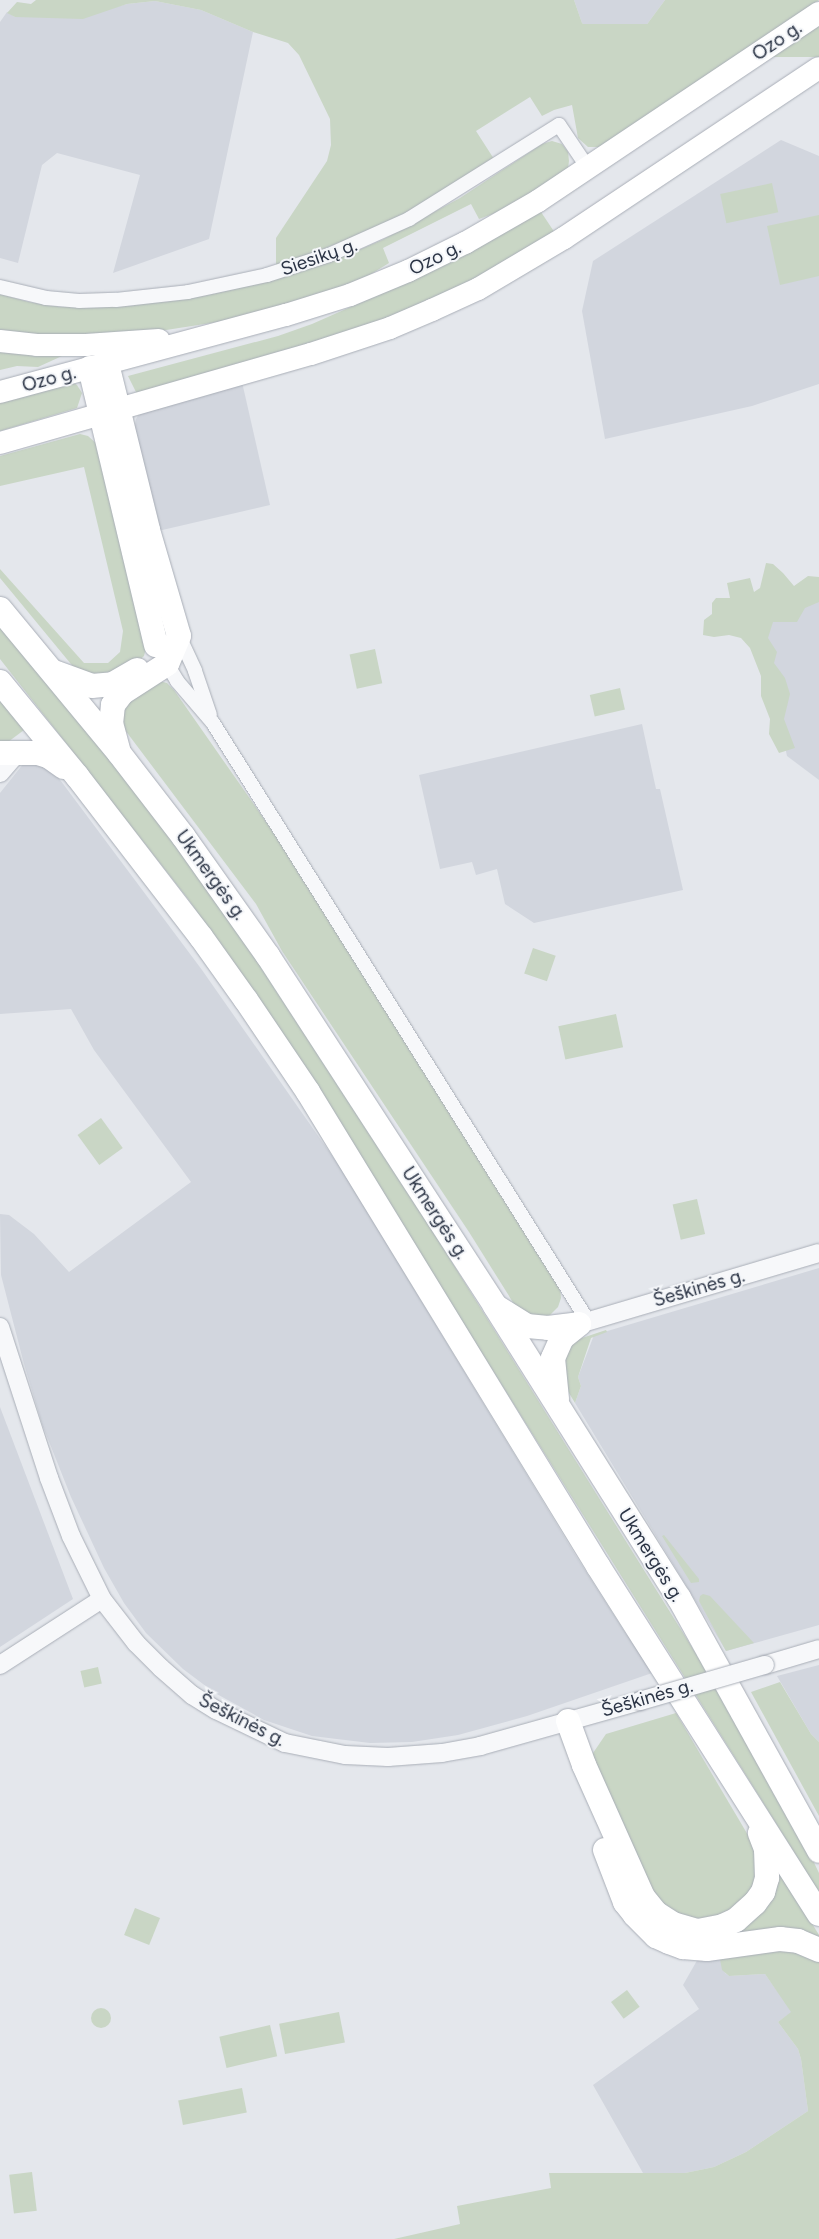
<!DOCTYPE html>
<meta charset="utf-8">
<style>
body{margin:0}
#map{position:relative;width:819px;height:2239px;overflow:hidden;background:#e4e7ec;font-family:Figtree,sans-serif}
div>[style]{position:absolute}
.built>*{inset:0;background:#d2d6de}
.green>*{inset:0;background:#c9d6c5;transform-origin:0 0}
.round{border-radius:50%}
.roads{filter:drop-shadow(0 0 1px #a9aeb7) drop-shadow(0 0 1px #a9aeb7)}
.minor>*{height:14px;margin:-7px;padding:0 7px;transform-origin:7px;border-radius:7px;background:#f7f8fa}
.tertiary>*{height:18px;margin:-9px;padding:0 9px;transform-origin:9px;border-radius:9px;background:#f7f8fa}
.primary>*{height:22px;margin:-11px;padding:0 11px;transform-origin:11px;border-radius:11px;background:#fff}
.trunk>*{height:24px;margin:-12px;padding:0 12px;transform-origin:12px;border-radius:12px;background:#fff}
.bridges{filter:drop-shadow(0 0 1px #a9aeb7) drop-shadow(0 0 1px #a9aeb7)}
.tertiary-bridge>*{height:18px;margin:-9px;padding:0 9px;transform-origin:9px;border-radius:9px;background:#f7f8fa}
span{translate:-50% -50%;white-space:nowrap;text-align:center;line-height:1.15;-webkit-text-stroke:4px #f4f6f9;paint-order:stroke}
.street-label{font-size:19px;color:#2b3445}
</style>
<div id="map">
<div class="built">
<div style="clip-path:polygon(574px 0,665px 0,645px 27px,604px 42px,582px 23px)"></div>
<div style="clip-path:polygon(155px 1px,201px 10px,253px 32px,209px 239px,113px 273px,140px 175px,57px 153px,42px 165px,18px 263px,0 258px,0 22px,7px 12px,15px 17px,109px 9px,127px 4px)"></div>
<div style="clip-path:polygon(781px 140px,819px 156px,819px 384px,752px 406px,605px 439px,582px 311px,593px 261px)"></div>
<div style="clip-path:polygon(242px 382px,270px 505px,158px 531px,134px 432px,136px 419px,139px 414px)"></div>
<div style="clip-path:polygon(819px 597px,819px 780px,787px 756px,757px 612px)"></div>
<div style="clip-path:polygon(642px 724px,656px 789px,660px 789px,683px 890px,534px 923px,505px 904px,497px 869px,476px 875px,472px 862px,440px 869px,419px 775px)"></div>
<div style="clip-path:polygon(24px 763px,49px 765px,202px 970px,342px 1170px,576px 1556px,626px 1634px,655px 1672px,527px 1716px,458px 1735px,412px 1742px,370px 1743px,312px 1736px,264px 1720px,215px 1693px,183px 1669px,146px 1633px,124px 1603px,104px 1568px,71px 1497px,42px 1424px,24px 1364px,1px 1275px,0 1214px,9px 1215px,34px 1234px,69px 1272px,191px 1182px,94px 1050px,71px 1009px,0 1014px,0 793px)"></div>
<div style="clip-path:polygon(819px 1268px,819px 1625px,726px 1651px,575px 1403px,581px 1386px,578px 1377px,594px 1335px)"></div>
<div style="clip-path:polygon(0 1407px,73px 1599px,0 1647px)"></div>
<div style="clip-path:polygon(819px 1665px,819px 1742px,811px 1734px,777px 1676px)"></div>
<div style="clip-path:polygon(719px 1954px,725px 1973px,729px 1976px,765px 1974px,792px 2012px,778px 2022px,798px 2049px,801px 2059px,808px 2111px,746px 2152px,714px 2167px,685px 2173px,643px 2173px,593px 2085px,699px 2009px,683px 1985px,699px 1957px)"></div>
</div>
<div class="green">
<div style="clip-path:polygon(36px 0,574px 0,582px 23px,604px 42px,645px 27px,665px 0,819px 0,601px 147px,588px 147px,578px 138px,572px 105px,554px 110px,542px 116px,530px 97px,476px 131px,494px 159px,412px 211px,370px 231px,276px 267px,276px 238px,327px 161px,331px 145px,330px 119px,299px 55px,288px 43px,253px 32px,201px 10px,155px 1px,127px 4px,83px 19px,15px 17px,7px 13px,17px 2px,31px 4px)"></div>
<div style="left:819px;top:24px;width:33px;height:324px;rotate:90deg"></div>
<div style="clip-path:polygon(552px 141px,562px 144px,568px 152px,569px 161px,568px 168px,509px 208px,479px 219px,471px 204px,383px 248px,389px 263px,360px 281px,326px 293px,224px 321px,134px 335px,0 334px,0 294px,29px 302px,62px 307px,128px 306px,208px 295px,256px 284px,342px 257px,382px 240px,460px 198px,542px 144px)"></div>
<div style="left:772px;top:183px;width:30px;height:53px;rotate:78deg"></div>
<div style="clip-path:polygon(539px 209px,555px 233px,476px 280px,363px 328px,137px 394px,128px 376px,278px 336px,312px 324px,434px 270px)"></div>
<div style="clip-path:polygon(819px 215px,819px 276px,780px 285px,767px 226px)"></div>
<div style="clip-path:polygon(0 351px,22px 353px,62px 356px,38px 367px,17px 366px,0 370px)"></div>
<div style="clip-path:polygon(70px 381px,77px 385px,82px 393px,77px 408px,0 431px,0 400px)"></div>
<div style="clip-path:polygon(80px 434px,88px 436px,98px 445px,146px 648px,144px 656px,130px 669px,102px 680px,80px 675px,0 578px,0 569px,84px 663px,108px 663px,120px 652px,123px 631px,84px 467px,0 486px,0 456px)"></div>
<div style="clip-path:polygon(766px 563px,773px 564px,783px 573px,794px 586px,808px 576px,819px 577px,819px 602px,805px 608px,797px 622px,773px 622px,768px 638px,777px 652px,774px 663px,785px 678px,790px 694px,784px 719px,795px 748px,779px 753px,769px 734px,770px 719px,761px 696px,761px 676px,750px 648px,741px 638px,729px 635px,714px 637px,703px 635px,704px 620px,712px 614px,712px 603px,716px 598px,730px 598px,727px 583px,750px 578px,754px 592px,760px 588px)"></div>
<div style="clip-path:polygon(0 626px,137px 793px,241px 934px,341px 1084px,771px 1774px,819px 1873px,819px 1892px,284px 1037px,188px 899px,0 659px)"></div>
<div style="left:375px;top:649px;width:35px;height:26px;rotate:78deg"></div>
<div style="clip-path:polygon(159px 681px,167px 683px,174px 690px,276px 836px,560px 1287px,561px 1298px,558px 1307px,550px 1315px,537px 1320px,519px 1312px,469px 1232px,282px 951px,256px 904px,119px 722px,117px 709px)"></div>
<div style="left:620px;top:688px;width:22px;height:31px;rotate:77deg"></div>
<div style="clip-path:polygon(0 694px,28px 727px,0 748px)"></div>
<div style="left:533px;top:948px;width:24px;height:27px;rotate:19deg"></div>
<div style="left:616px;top:1014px;width:34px;height:59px;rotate:78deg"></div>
<div style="left:101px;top:1118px;width:37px;height:29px;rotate:54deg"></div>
<div style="left:697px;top:1199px;width:36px;height:25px;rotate:77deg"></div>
<div style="clip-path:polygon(606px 1330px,607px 1332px,591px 1338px,578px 1377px,581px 1386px,575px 1403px,563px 1383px,557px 1357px,570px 1342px)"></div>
<div style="clip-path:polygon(664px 1535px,699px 1579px,699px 1582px,691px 1583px,662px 1536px)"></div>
<div style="clip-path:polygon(703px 1594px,710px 1596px,754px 1643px,726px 1651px,699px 1601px,700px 1596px)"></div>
<div style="left:98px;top:1667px;width:17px;height:18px;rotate:77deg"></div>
<div style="clip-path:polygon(780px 1682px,811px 1734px,819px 1742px,819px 1816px,751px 1692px)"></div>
<div style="clip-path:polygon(676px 1713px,755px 1847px,760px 1875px,737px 1910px,706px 1925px,660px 1906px,593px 1764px,593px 1753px,606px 1734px)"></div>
<div style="clip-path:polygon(576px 1756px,636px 1896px,645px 1912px,656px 1923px,676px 1934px,692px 1939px,710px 1939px,726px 1935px,746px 1923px,768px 1898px,777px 1866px,819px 1935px,819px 1940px,784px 1932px,708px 1943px,685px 1942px,661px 1930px,647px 1919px,635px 1901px,573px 1758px)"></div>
<div style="left:135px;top:1908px;width:27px;height:29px;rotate:22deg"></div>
<div style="clip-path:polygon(773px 1946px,819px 1956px,819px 2239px,394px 2239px,460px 2224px,457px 2206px,551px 2188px,549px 2173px,685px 2173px,714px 2167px,746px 2152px,808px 2111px,801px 2059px,798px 2049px,778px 2022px,791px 2012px,765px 1974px,729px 1976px,722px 1970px,719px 1954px)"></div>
<div style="left:627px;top:1990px;width:21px;height:20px;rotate:53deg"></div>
<div class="round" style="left:91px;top:2008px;width:20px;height:20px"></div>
<div style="left:339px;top:2012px;width:31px;height:61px;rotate:79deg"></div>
<div style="left:270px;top:2025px;width:32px;height:52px;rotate:77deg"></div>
<div style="left:242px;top:2088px;width:25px;height:65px;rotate:79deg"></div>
<div style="left:32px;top:2172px;width:39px;height:23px;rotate:83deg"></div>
</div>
<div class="roads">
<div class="minor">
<div style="left:0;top:287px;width:47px;rotate:13.4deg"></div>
<div style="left:46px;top:298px;width:33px;rotate:5deg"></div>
<div style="left:79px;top:301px;width:37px;rotate:-2deg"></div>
<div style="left:116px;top:300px;width:72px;rotate:-6.3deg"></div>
<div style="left:188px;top:292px;width:81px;rotate:-12.1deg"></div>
<div style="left:267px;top:275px;width:65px;rotate:-17.9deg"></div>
<div style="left:329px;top:255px;width:88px;rotate:-24.2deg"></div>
<div style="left:409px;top:219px;width:177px;rotate:-32.1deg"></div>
<div style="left:559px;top:125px;width:52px;rotate:56deg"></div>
<div style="left:179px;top:636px;width:38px;rotate:65deg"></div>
<div style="left:195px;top:671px;width:46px;rotate:71.2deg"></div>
<div style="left:164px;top:659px;width:26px;rotate:59deg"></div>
<div style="left:177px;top:681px;width:55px;rotate:49.4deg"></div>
<div style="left:213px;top:723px;width:706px;rotate:57.91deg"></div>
</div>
<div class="tertiary">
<div style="left:0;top:773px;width:20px;rotate:-49deg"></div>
<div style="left:13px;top:758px;width:12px;rotate:-31deg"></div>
<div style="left:579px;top:1324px;width:250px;rotate:-16.5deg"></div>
<div style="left:0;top:1327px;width:159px;rotate:72deg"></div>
<div style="left:49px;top:1478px;width:62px;rotate:69.2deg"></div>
<div style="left:71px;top:1536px;width:70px;rotate:63.8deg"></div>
<div style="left:102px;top:1599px;width:56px;rotate:52.3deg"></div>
<div style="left:136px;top:1643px;width:35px;rotate:45deg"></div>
<div style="left:161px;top:1668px;width:41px;rotate:41.1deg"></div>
<div style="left:192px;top:1695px;width:28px;rotate:32deg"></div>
<div style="left:216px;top:1710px;width:76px;rotate:25.6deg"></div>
<div style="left:285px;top:1743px;width:61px;rotate:11.3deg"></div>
<div style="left:345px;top:1755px;width:43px;rotate:2.7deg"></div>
<div style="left:388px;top:1757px;width:54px;rotate:-4.2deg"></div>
<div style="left:442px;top:1753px;width:39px;rotate:-10deg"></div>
<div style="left:480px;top:1746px;width:166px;rotate:-15.7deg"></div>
<div style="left:0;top:1665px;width:121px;rotate:-32.9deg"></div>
<div style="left:765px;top:1665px;width:56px;rotate:-16.5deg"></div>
</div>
<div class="primary">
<div style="left:0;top:341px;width:37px;rotate:6deg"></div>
<div style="left:37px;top:345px;width:49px"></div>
<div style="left:86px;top:345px;width:73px;rotate:-3.9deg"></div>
<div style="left:0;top:392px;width:296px;rotate:-15.1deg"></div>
<div style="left:286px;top:315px;width:67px;rotate:-17.4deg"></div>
<div style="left:350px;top:295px;width:63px;rotate:-22.5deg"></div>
<div style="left:408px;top:271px;width:64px;rotate:-26.2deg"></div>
<div style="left:465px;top:243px;width:84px;rotate:-29.9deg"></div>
<div style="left:538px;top:201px;width:338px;rotate:-33.8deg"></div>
<div style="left:0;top:443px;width:323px;rotate:-16deg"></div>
<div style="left:311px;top:354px;width:83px;rotate:-18.2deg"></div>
<div style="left:390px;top:328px;width:46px;rotate:-23.2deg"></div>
<div style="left:432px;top:310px;width:51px;rotate:-24.5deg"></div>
<div style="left:478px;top:289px;width:100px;rotate:-30.7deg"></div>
<div style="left:564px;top:238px;width:306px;rotate:-33.7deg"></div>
</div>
<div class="trunk">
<div style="left:107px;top:364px;width:171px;rotate:76.1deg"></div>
<div style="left:148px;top:530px;width:110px;rotate:73.7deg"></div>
<div style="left:179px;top:636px;width:30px;rotate:113deg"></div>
<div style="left:167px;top:664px;width:54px;rotate:147.2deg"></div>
<div style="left:122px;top:693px;width:15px;rotate:127deg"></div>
<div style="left:113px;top:705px;width:18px;rotate:96deg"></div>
<div style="left:111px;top:723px;width:27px;rotate:75deg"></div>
<div style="left:90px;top:368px;width:285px;rotate:76.6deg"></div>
<div style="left:0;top:609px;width:187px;rotate:50.4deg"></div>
<div style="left:119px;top:753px;width:105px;rotate:52.4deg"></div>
<div style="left:183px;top:836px;width:147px;rotate:54.7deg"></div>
<div style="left:268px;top:956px;width:417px;rotate:57deg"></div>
<div style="left:495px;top:1306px;width:345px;rotate:57.8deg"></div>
<div style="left:679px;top:1598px;width:289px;rotate:61deg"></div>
<div style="left:54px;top:672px;width:40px;rotate:20.2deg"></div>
<div style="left:92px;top:686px;width:21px;rotate:-5deg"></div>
<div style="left:113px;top:684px;width:28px;rotate:-30deg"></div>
<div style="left:0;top:682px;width:122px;rotate:50.7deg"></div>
<div style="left:77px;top:776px;width:203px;rotate:52.4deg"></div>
<div style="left:201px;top:937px;width:77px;rotate:54.5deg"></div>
<div style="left:246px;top:1000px;width:111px;rotate:56deg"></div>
<div style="left:308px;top:1092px;width:556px;rotate:58.54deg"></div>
<div style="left:598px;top:1566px;width:412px;rotate:57.6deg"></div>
<div style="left:0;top:753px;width:38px"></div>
<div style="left:38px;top:753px;width:10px;rotate:17deg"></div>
<div style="left:48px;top:756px;width:19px;rotate:35deg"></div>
<div style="left:498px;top:1308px;width:34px;rotate:32deg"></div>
<div style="left:527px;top:1326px;width:21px;rotate:5deg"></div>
<div style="left:548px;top:1328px;width:31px;rotate:-7deg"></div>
<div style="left:557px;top:1399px;width:41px;rotate:-95.6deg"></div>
<div style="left:553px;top:1358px;width:22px;rotate:-66deg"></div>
<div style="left:562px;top:1338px;width:22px;rotate:-39deg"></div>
<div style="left:568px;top:1721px;width:47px;rotate:70deg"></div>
<div style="left:584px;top:1765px;width:145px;rotate:65.9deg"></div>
<div style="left:643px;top:1897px;width:21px;rotate:51deg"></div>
<div style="left:656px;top:1913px;width:20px;rotate:33deg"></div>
<div style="left:673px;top:1924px;width:26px;rotate:16deg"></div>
<div style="left:698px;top:1931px;width:25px;rotate:-11deg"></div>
<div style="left:723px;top:1926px;width:14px;rotate:-25deg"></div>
<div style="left:736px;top:1920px;width:25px;rotate:-42deg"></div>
<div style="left:755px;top:1903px;width:14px;rotate:-54deg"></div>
<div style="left:763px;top:1892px;width:15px;rotate:-74deg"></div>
<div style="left:767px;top:1878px;width:29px;rotate:-92deg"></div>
<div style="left:766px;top:1849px;width:17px;rotate:-111deg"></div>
<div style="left:605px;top:1850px;width:56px;rotate:69deg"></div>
<div style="left:625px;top:1902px;width:16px;rotate:52deg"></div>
<div style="left:635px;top:1915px;width:30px;rotate:45deg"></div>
<div style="left:656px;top:1936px;width:14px;rotate:25deg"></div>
<div style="left:669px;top:1942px;width:15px;rotate:20deg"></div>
<div style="left:683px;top:1947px;width:24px;rotate:5deg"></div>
<div style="left:707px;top:1949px;width:74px;rotate:-7.8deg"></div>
<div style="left:780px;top:1939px;width:18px;rotate:6deg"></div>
<div style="left:798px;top:1941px;width:23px;rotate:23deg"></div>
</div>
</div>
<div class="bridges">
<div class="tertiary-bridge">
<div style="left:640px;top:1701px;width:130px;rotate:-16.1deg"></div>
</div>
</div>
<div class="street-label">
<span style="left:777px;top:41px;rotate:-34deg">Ozo g.</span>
<span style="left:319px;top:257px;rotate:-19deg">Siesikų g.</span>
<span style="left:435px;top:258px;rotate:-26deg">Ozo g.</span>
<span style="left:49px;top:379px;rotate:-15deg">Ozo g.</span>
<span style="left:211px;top:875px;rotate:54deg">Ukmergės g.</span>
<span style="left:435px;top:1213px;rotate:57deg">Ukmergės g.</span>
<span style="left:699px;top:1288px;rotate:-16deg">Šeškinės g.</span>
<span style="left:651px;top:1555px;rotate:58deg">Ukmergės g.</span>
<span style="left:647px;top:1698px;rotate:-16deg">Šeškinės g.</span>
<span style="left:242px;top:1720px;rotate:27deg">Šeškinės g.</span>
</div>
</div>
